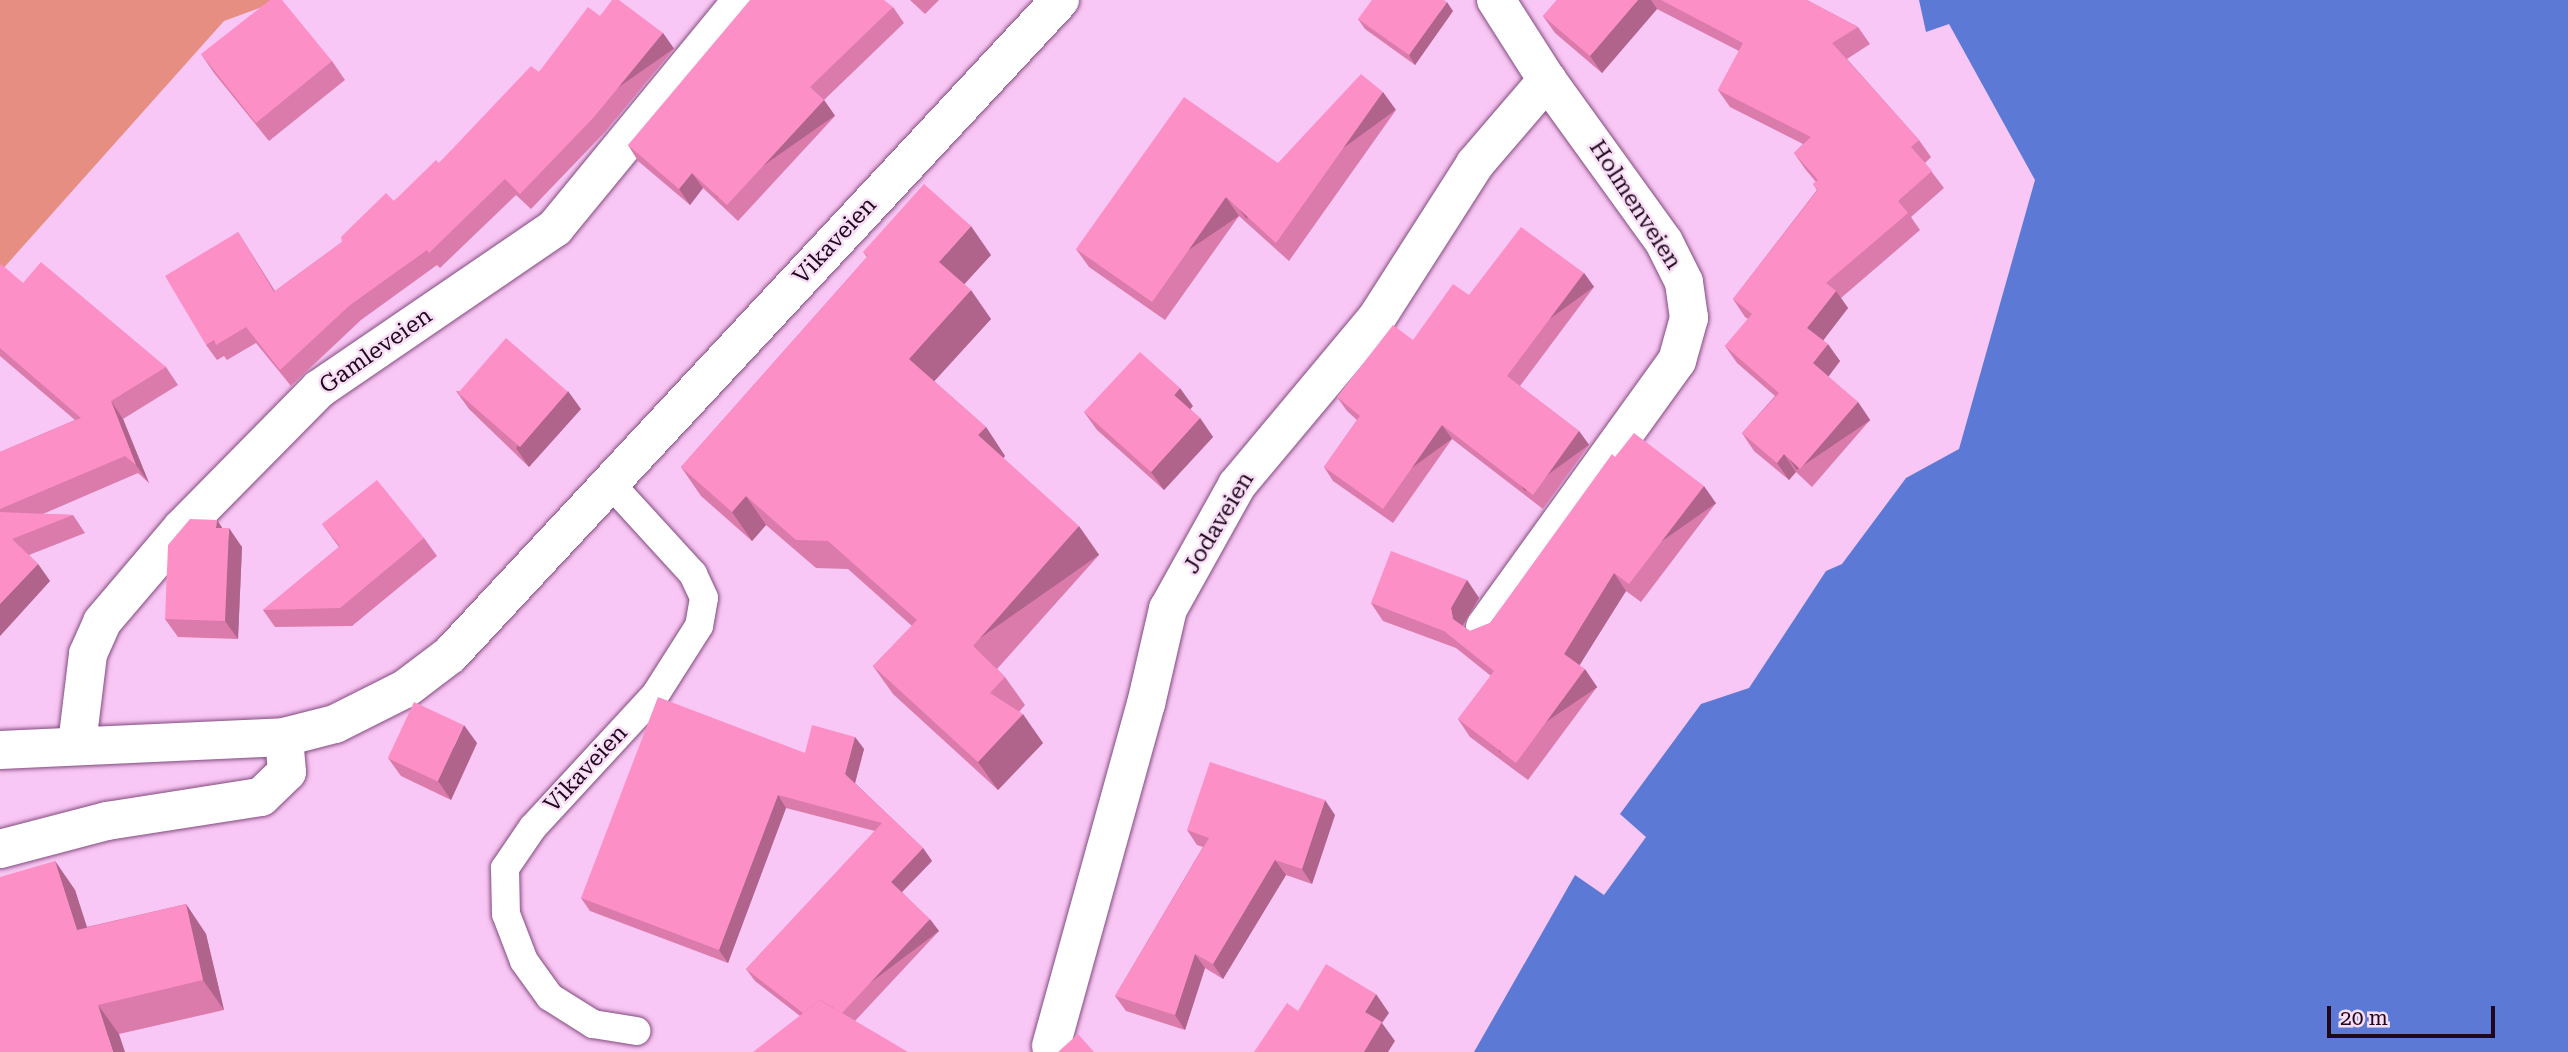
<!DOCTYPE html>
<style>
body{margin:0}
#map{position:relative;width:2568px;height:1052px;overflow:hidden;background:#f9c7f5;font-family:"Roboto Serif",serif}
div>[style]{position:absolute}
.green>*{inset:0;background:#e68e82}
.water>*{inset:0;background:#5d79d6}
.roads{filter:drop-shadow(0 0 2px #824b7f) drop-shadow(0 0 2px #824b7f)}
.service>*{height:28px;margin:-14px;padding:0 14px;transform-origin:14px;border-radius:14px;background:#fff}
.minor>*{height:38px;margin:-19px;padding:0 19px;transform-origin:19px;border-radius:19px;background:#fff}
.secondary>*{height:38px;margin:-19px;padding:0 19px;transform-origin:19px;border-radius:19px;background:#fff}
.wall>*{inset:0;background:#da7bab}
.shaded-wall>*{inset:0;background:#b1648b;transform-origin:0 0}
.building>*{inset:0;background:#fd8fc7;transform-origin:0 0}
span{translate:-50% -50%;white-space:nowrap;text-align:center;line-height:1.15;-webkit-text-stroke:5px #f8def5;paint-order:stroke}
.street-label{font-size:23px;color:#1e081d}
.scale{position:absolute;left:2327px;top:1006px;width:168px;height:32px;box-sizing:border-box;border:4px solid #1e081d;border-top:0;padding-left:9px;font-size:21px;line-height:24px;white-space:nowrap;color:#1e081d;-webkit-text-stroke:5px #f8def5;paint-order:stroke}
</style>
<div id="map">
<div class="green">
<div style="clip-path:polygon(0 0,281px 0,224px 21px,0 272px)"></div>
</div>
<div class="water">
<div style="clip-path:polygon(1919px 0,2568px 0,2568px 1052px,1474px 1052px,1575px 875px,1604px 895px,1646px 837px,1620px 814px,1701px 704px,1749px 688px,1826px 571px,1842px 564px,1906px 478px,1959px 449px,2035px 180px,1949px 24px,1926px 32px)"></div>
</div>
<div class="roads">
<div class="service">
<div style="left:609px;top:482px;width:125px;rotate:47.6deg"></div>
<div style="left:693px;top:574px;width:26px;rotate:65deg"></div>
<div style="left:704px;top:598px;width:28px;rotate:100deg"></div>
<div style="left:699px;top:626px;width:82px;rotate:122.5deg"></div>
<div style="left:655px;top:695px;width:180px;rotate:132.7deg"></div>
<div style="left:533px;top:827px;width:50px;rotate:124.3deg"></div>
<div style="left:505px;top:868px;width:46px;rotate:88.8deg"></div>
<div style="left:506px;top:914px;width:50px;rotate:69deg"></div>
<div style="left:524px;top:961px;width:44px;rotate:54.2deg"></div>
<div style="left:550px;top:997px;width:51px;rotate:32.1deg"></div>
<div style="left:593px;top:1024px;width:44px;rotate:9.2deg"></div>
</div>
<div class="minor">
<div style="left:1485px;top:627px;width:328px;rotate:-54.2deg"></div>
<div style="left:1677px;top:361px;width:45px;rotate:-74.4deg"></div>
<div style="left:1689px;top:318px;width:36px;rotate:-98deg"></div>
<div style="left:1684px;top:282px;width:45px;rotate:-116.6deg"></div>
<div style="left:1664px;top:242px;width:200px;rotate:-125.8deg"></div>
<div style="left:1547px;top:80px;width:95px;rotate:-122.5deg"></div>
<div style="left:77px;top:744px;width:91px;rotate:-83deg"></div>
<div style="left:88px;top:654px;width:35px;rotate:-66deg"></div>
<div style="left:102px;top:622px;width:123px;rotate:-49.6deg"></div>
<div style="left:182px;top:528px;width:195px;rotate:-45.4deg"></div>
<div style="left:319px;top:389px;width:286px;rotate:-34.3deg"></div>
<div style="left:555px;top:228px;width:295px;rotate:-50.6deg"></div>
<div style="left:0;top:849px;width:111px;rotate:-14.7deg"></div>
<div style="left:107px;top:821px;width:156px;rotate:-8.9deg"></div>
<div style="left:261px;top:797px;width:36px;rotate:-44deg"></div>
<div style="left:287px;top:772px;width:35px;rotate:-95deg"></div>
<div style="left:1051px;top:1046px;width:355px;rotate:-74.5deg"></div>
<div style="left:1146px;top:704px;width:98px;rotate:-77deg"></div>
<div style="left:1168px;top:609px;width:142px;rotate:-60.9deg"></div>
<div style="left:1237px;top:485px;width:217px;rotate:-50.1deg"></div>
<div style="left:1376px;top:319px;width:184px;rotate:-57.4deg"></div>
<div style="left:1475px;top:164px;width:111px;rotate:-49.4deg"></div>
</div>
<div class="secondary">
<div style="left:0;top:750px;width:284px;rotate:-2.6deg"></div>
<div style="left:284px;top:737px;width:53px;rotate:-14.3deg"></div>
<div style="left:335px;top:724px;width:78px;rotate:-26.6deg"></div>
<div style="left:405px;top:689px;width:56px;rotate:-37.1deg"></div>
<div style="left:450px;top:655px;width:895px;rotate:-47.04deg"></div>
</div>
</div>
<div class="wall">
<div style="clip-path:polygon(910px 0,939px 0,925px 14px)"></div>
<div style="clip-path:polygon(1557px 0,1807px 0,1858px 27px,1870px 44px,1847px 59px,1919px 140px,1931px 157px,1925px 163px,1944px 188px,1911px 217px,1920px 230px,1841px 298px,1848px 308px,1823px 340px,1840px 361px,1828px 377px,1858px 402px,1870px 420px,1812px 487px,1796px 472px,1789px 480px,1754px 451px,1742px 433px,1775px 396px,1737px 363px,1725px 346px,1748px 319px,1745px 317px,1733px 299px,1817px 190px,1813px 184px,1816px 182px,1806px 170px,1794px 153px,1803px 144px,1730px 107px,1718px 90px,1739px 51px,1657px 9px,1602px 73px,1555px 33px,1543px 16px)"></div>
<div style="clip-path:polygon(893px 7px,904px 23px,824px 100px,835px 116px,738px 221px,703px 188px,690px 205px,638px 161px,628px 145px)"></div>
<div style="clip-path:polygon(1453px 11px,1415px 65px,1365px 29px,1358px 19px)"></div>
<div style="clip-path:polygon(600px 16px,663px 33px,674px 49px,605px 132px,531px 209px,516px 195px,440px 268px,437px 265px,361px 320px,291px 386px,256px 343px,227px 360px,224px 356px,217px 360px,206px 345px,238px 232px,248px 248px,275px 291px,342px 242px,394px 201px,439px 163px)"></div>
<div style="clip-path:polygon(201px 54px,332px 61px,345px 80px,269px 141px,214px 73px)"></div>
<div style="clip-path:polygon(1396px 110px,1289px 261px,1239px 216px,1165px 320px,1089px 267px,1076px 249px,1278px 163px)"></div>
<div style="clip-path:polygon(863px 252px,991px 255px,964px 284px,991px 319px,934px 381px,986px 427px,1005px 456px,1003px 458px,1099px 555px,997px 669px,1005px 677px,1025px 705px,1019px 712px,1043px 743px,998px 790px,893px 694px,873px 666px,912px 626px,848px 569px,816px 568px,766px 525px,752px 541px,701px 496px,681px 467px,867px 257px)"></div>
<div style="clip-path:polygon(0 266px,23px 283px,166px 367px,178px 385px,123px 419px,149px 483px,138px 473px,43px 514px,73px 515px,85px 533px,29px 555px,38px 564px,50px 581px,0 636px,0 452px,75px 420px,0 356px)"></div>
<div style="clip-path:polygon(1584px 273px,1594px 287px,1520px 386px,1579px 431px,1589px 445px,1543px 509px,1452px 439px,1393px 523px,1333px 481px,1324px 467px,1357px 420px,1347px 411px,1337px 397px,1413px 340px)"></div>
<div style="clip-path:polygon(456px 391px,581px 409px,529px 467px,469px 409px)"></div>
<div style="clip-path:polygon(1193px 406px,1190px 409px,1200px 418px,1213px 437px,1164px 490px,1097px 430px,1084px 412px)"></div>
<div style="clip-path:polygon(1615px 457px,1716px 503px,1641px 602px,1626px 591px,1579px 665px,1597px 687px,1528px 780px,1470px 737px,1458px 719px,1491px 676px,1456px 648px,1383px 621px,1371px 603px,1467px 580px,1479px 598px,1463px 626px,1470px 631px,1490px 623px)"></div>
<div style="clip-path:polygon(217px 520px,222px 528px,242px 547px,238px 639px,178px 637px,165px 619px)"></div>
<div style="clip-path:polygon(322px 524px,424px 538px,437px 556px,352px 626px,275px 627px,263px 610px,339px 547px)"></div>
<div style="clip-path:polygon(855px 737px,864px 749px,855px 783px,923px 848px,932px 861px,902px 892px,939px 931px,855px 1021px,800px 1016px,755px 981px,746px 969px,875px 831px,786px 808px,728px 963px,590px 911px,581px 898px,805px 753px)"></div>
<div style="clip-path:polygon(477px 743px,451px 800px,401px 776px,388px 758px)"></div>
<div style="clip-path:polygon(1335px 815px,1312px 884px,1286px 875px,1223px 979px,1205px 968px,1185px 1030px,1126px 1011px,1115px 996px,1203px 847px,1197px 845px,1187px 830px)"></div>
<div style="clip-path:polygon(55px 861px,75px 890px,87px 927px,186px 904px,206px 934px,224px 1010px,119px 1034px,0 1052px)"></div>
</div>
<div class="shaded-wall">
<div style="clip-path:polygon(1638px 0,1651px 0,1657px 9px,1602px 73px,1590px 56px)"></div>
<div style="clip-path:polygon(1447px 2px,1453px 11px,1415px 65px,1409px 55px)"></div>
<div style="left:663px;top:33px;width:19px;height:109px;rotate:55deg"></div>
<div style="left:1383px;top:92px;width:22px;height:185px;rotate:54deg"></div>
<div style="left:824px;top:100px;width:19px;height:143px;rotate:55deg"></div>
<div style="clip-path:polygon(692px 173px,703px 188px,690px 205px,679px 189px)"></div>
<div style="left:1226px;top:197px;width:23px;height:128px;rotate:56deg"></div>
<div style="clip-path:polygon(971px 226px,991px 255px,959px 290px,939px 262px)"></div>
<div style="left:1584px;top:273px;width:17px;height:129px;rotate:54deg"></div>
<div style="clip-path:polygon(971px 290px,991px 319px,929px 387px,909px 359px)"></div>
<div style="clip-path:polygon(1836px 291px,1848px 308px,1819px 346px,1807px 328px)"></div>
<div style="clip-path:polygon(1828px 344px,1840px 361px,1825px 381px,1813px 363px)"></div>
<div style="clip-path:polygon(1180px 388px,1193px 406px,1187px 413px,1174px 395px)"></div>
<div style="clip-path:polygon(568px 391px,581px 409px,529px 467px,516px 448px)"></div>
<div style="clip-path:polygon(111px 401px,123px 419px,149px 483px,136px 465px)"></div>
<div style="left:1858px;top:402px;width:22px;height:89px;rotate:56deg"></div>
<div style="clip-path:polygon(1200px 418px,1213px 437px,1164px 490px,1151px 472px)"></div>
<div style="left:1442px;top:425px;width:17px;height:103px;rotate:54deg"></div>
<div style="clip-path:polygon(986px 427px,1005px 456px,998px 464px,978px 435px)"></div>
<div style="left:1579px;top:431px;width:17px;height:79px;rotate:54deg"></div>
<div style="clip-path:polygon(1784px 454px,1796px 472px,1789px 480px,1777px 463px)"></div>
<div style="left:1704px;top:486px;width:21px;height:123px;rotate:55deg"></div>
<div style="clip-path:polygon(746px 496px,766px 525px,752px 541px,732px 512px)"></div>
<div style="clip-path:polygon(217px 520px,229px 538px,229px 528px,242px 547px,238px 639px,225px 621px,216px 528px)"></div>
<div style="left:1079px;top:526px;width:35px;height:160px;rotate:55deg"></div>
<div style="clip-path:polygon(38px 564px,50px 581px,0 636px,0 604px)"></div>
<div style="clip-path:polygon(1614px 573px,1626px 591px,1576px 671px,1564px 654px)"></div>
<div style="clip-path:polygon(1467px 580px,1479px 598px,1463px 625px,1465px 637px,1453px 619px,1451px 608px)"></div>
<div style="left:1585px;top:669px;width:22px;height:117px;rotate:56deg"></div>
<div style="clip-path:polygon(1023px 714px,1043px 743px,998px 790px,978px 762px)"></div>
<div style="clip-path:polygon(464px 725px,477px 743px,451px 800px,438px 781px)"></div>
<div style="clip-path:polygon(855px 737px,864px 749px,854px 787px,845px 774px)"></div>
<div style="clip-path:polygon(778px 795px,786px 808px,728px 963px,719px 950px)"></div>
<div style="clip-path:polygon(1325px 800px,1335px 815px,1312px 884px,1302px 869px)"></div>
<div style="clip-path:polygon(923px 848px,932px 861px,900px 894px,891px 882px)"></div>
<div style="clip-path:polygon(1275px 860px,1286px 875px,1223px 979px,1213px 964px)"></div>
<div style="clip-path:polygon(55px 861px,75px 890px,97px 959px,77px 930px)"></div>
<div style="clip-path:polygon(186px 904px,206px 934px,224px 1010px,203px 980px)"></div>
<div style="left:930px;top:919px;width:15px;height:153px;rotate:53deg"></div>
<div style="clip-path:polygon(1195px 954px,1205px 968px,1185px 1030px,1175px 1015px)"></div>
<div style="clip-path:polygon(1376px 994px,1389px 1013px,1382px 1023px,1395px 1041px,1388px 1052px,1364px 1052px,1365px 1012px)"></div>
<div style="clip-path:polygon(98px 1005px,119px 1034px,125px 1052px,113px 1052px)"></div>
</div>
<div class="building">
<div style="clip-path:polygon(270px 0,282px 0,332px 61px,256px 123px,201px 54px)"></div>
<div style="clip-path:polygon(612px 0,619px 0,663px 33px,594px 117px,520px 194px,505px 179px,429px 253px,427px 250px,350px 305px,280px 370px,246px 327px,216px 345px,214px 340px,206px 345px,165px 276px,238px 232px,274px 292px,342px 242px,341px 237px,386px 193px,394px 201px,436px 160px,439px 163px,531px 66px,539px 72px,588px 7px,600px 16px)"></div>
<div style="clip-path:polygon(750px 0,884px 0,893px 7px,810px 87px,824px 100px,727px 205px,692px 173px,679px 189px,628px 145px)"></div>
<div style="clip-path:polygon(1372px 0,1444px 0,1447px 2px,1409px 55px,1358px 19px)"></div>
<div style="clip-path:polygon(1557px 0,1638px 0,1590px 56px,1543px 16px)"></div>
<div style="clip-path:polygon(1661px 0,1807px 0,1858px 27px,1832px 43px,1919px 140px,1911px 147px,1932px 171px,1898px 201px,1908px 213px,1826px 283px,1836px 291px,1807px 328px,1828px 344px,1813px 363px,1858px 402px,1800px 469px,1784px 454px,1777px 463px,1742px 433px,1779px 393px,1725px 346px,1752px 314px,1733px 299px,1818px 190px,1813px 184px,1818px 180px,1794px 153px,1811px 137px,1718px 90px,1743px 43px)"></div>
<div style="clip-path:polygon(1361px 74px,1383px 92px,1276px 243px,1226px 197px,1152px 302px,1076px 249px,1184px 97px,1278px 163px)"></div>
<div style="clip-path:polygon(924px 184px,971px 226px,939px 262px,971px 290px,909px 359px,986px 427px,978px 435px,1079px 526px,973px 646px,1005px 677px,990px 693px,1023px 714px,978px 762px,873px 666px,917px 620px,828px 541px,796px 540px,746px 496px,732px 512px,681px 467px,868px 256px,863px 252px)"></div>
<div style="clip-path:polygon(1521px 227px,1584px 273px,1507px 376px,1579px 431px,1533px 495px,1442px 425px,1383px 509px,1324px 467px,1360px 416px,1337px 397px,1393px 325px,1413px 340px,1453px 284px,1469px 295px)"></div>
<div style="clip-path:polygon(41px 262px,166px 367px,111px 401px,136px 465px,125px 456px,0 509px,0 452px,81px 418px,0 348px,0 266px,1px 264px,23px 283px)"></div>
<div style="left:506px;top:338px;width:82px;height:73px;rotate:41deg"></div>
<div style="clip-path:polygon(1140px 352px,1180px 388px,1174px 395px,1200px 418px,1151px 472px,1084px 412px)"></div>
<div style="clip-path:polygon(1634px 433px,1704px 486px,1629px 584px,1614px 573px,1564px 654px,1585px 669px,1516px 763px,1458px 719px,1494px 671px,1444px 631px,1371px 603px,1391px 551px,1467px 580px,1451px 608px,1453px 619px,1470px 631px,1490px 623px,1612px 454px,1615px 457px)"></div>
<div style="clip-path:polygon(377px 480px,424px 538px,340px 608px,263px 610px,340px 546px,322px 524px)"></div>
<div style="clip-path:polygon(0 512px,73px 515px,12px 539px,38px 564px,0 604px)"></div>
<div style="clip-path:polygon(190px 519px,217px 520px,216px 528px,229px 528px,225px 621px,165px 619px,168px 545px)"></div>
<div style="clip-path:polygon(658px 697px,805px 753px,812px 725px,855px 737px,845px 774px,923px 848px,891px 882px,930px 919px,842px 1013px,820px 1000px,803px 1013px,746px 969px,882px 823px,778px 795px,719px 950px,581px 898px)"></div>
<div style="left:414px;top:702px;width:55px;height:62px;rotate:25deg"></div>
<div style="clip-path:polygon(1210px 762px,1325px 800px,1302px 869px,1275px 860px,1213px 964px,1195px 954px,1175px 1015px,1115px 996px,1209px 838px,1187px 830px)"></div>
<div style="clip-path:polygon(55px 861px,77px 930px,186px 904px,203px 980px,98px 1005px,113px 1052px,0 1052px,0 877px)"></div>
<div style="clip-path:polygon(1326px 964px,1376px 994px,1365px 1012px,1382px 1022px,1364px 1052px,1254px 1052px,1287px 1003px,1298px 1011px)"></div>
<div style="clip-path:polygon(820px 1000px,908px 1052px,753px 1052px)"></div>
<div style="clip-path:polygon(1078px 1034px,1094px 1052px,1058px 1052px)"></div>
</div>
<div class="street-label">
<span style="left:1635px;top:205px;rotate:57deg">Holmenveien</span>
<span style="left:835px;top:241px;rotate:-47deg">Vikaveien</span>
<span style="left:376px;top:351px;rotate:-35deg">Gamleveien</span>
<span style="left:1219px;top:523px;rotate:-59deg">Jodaveien</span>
<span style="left:586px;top:769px;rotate:-47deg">Vikaveien</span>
</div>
<div class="scale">20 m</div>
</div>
